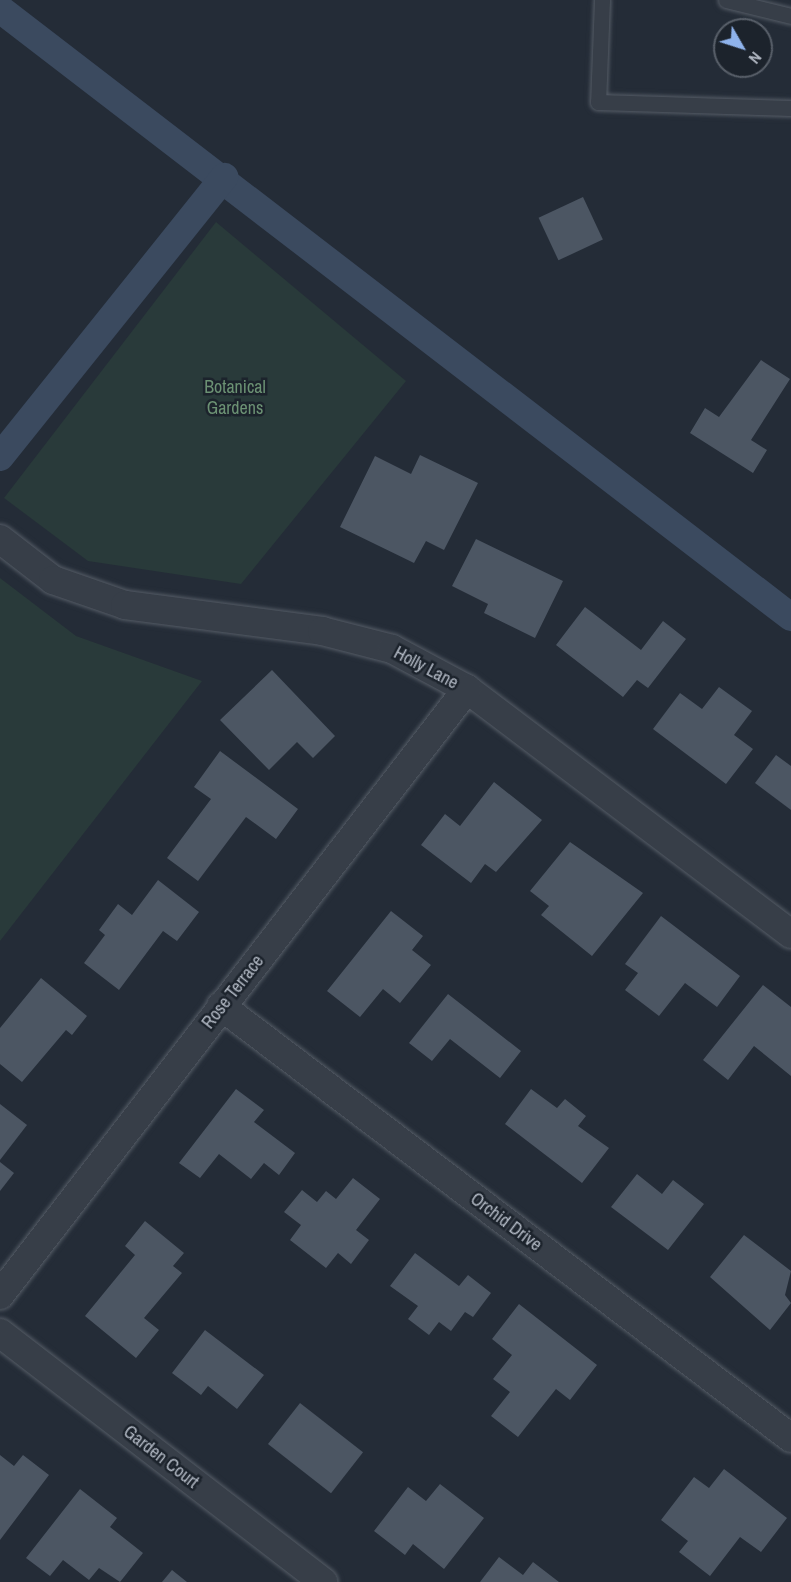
<!DOCTYPE html>
<style>
body{margin:0}
#map{position:relative;width:791px;height:1582px;overflow:hidden;background:#242c37;font-family:"Archivo Narrow",sans-serif}
div>[style]{position:absolute}
.green>*{inset:0;background:#293a3a}
.canal>*{height:28px;margin:-14px;padding:0 14px;transform-origin:14px;border-radius:14px;background:#3b4a5f}
.building>*{inset:0;background:#4c5663;transform-origin:0 0}
.roads{filter:drop-shadow(0 0 2px #555c66) drop-shadow(0 0 2px #555c66)}
.service>*{height:15px;margin:-7.5px;padding:0 7.5px;transform-origin:7.5px;border-radius:7.5px;background:#373e48}
.minor>*{height:28px;margin:-14px;padding:0 14px;transform-origin:14px;border-radius:14px;background:#373e48}
span{translate:-50% -50%;white-space:nowrap;text-align:center;line-height:1.15;-webkit-text-stroke:5px #1c232c;paint-order:stroke}
.park-label{font-size:18px;color:#6c9274}
.street-label{font-size:18px;color:#b2b9c4}
.north{position:absolute;left:713px;top:18px;width:60px;height:60px;box-sizing:border-box;background:#1c232c;border:2px solid #585f69;border-radius:50%;rotate:129deg;font-size:16px;font-weight:700;line-height:24px;text-align:center;color:#b2b9c4}
.north::after{content:'';display:block;margin:auto;width:21px;height:27px;background:#8fb3ec;clip-path:polygon(50% 0,100% 100%,50% 72%,0 100%)}
</style>
<div id="map">
<div class="green">
<div style="clip-path:polygon(216px 222px,406px 381px,241px 584px,88px 561px,4px 498px)"></div>
<div style="clip-path:polygon(0 578px,76px 636px,202px 681px,0 941px)"></div>
</div>
<div class="canal">
<div style="left:0;top:9px;width:998px;rotate:37.55deg"></div>
<div style="left:0;top:457px;width:359px;rotate:-51.3deg"></div>
</div>
<div class="building">
<div style="left:583px;top:197px;width:47px;height:49px;rotate:65deg"></div>
<div style="clip-path:polygon(761px 360px,790px 379px,751px 440px,767px 450px,753px 473px,690px 433px,705px 408px,719px 417px)"></div>
<div style="clip-path:polygon(420px 455px,478px 483px,444px 550px,426px 541px,414px 563px,340px 527px,375px 456px,411px 474px)"></div>
<div style="clip-path:polygon(476px 539px,563px 581px,535px 638px,484px 613px,488px 604px,452px 586px)"></div>
<div style="clip-path:polygon(585px 607px,641px 650px,663px 621px,686px 639px,648px 688px,637px 680px,623px 697px,556px 645px)"></div>
<div style="clip-path:polygon(272px 670px,335px 736px,313px 758px,297px 742px,269px 770px,220px 720px)"></div>
<div style="clip-path:polygon(719px 687px,752px 711px,734px 735px,753px 749px,726px 784px,653px 729px,680px 693px,702px 709px)"></div>
<div style="clip-path:polygon(220px 751px,298px 809px,276px 839px,246px 817px,198px 881px,167px 858px,211px 799px,194px 787px)"></div>
<div style="clip-path:polygon(776px 755px,791px 766px,791px 810px,755px 783px)"></div>
<div style="clip-path:polygon(494px 782px,542px 820px,496px 872px,485px 864px,471px 883px,421px 845px,445px 814px,460px 826px)"></div>
<div style="clip-path:polygon(570px 842px,643px 893px,592px 956px,541px 915px,549px 906px,530px 891px)"></div>
<div style="clip-path:polygon(158px 880px,199px 912px,177px 941px,163px 931px,119px 990px,84px 963px,105px 935px,99px 930px,118px 904px,132px 915px)"></div>
<div style="clip-path:polygon(391px 911px,423px 936px,412px 950px,431px 965px,400px 1003px,383px 989px,360px 1017px,327px 991px)"></div>
<div style="clip-path:polygon(661px 916px,740px 976px,717px 1007px,685px 983px,659px 1016px,625px 990px,638px 973px,625px 964px)"></div>
<div style="clip-path:polygon(41px 978px,87px 1016px,72px 1035px,66px 1030px,22px 1082px,0 1064px,0 1028px)"></div>
<div style="clip-path:polygon(763px 985px,791px 1007px,791px 1076px,754px 1046px,728px 1080px,703px 1060px)"></div>
<div style="clip-path:polygon(448px 994px,521px 1051px,500px 1078px,450px 1039px,432px 1061px,409px 1043px)"></div>
<div style="clip-path:polygon(236px 1089px,264px 1110px,254px 1122px,295px 1153px,279px 1175px,264px 1163px,251px 1179px,219px 1154px,200px 1178px,179px 1163px)"></div>
<div style="clip-path:polygon(531px 1089px,557px 1108px,565px 1099px,586px 1116px,578px 1126px,609px 1148px,582px 1183px,505px 1124px)"></div>
<div style="clip-path:polygon(0 1104px,27px 1125px,0 1160px)"></div>
<div style="clip-path:polygon(0 1162px,14px 1173px,0 1191px)"></div>
<div style="clip-path:polygon(637px 1174px,662px 1194px,673px 1180px,704px 1204px,668px 1250px,611px 1207px)"></div>
<div style="clip-path:polygon(353px 1178px,380px 1199px,356px 1230px,369px 1240px,351px 1264px,338px 1253px,326px 1268px,290px 1240px,301px 1225px,284px 1212px,302px 1190px,317px 1202px,326px 1191px,336px 1199px)"></div>
<div style="clip-path:polygon(145px 1221px,184px 1253px,173px 1266px,182px 1273px,144px 1318px,159px 1330px,136px 1358px,85px 1316px,135px 1255px,125px 1246px)"></div>
<div style="clip-path:polygon(744px 1235px,791px 1271px,785px 1295px,791px 1303px,770px 1330px,710px 1277px)"></div>
<div style="clip-path:polygon(415px 1253px,459px 1286px,468px 1275px,491px 1293px,473px 1317px,465px 1312px,451px 1331px,439px 1322px,429px 1335px,408px 1319px,418px 1306px,390px 1286px)"></div>
<div style="clip-path:polygon(519px 1304px,597px 1365px,570px 1400px,556px 1389px,518px 1437px,491px 1416px,510px 1392px,493px 1379px,512px 1355px,492px 1339px)"></div>
<div style="clip-path:polygon(205px 1330px,264px 1375px,237px 1409px,208px 1386px,201px 1395px,172px 1373px)"></div>
<div style="left:300px;top:1403px;width:80px;height:52px;rotate:38deg"></div>
<div style="clip-path:polygon(0 1455px,14px 1466px,23px 1455px,49px 1475px,0 1540px)"></div>
<div style="clip-path:polygon(724px 1469px,787px 1518px,761px 1552px,740px 1537px,710px 1576px,679px 1552px,688px 1541px,661px 1520px,694px 1477px,709px 1488px)"></div>
<div style="clip-path:polygon(440px 1484px,484px 1518px,444px 1569px,413px 1544px,405px 1555px,374px 1531px,408px 1487px,426px 1501px)"></div>
<div style="clip-path:polygon(80px 1489px,117px 1518px,110px 1527px,143px 1553px,120px 1582px,99px 1568px,89px 1580px,63px 1560px,50px 1576px,26px 1558px)"></div>
<div style="clip-path:polygon(499px 1557px,523px 1575px,533px 1562px,559px 1582px,480px 1582px)"></div>
<div style="clip-path:polygon(172px 1570px,187px 1582px,162px 1582px)"></div>
</div>
<div class="roads">
<div class="service">
<div style="left:602px;top:0;width:102px;rotate:92.2deg"></div>
<div style="left:598px;top:102px;width:193px;rotate:1.8deg"></div>
<div style="left:726px;top:0;width:67px;rotate:13.8deg"></div>
</div>
<div class="minor">
<div style="left:0;top:539px;width:67px;rotate:37.7deg"></div>
<div style="left:53px;top:580px;width:76px;rotate:19.1deg"></div>
<div style="left:125px;top:605px;width:199px;rotate:7.5deg"></div>
<div style="left:322px;top:631px;width:72px;rotate:14.4deg"></div>
<div style="left:392px;top:649px;width:85px;rotate:28.1deg"></div>
<div style="left:467px;top:689px;width:406px;rotate:37.1deg"></div>
<div style="left:221px;top:1006px;width:715px;rotate:37.16deg"></div>
<div style="left:0;top:1295px;width:765px;rotate:-52.38deg"></div>
<div style="left:0;top:1333px;width:408px;rotate:37.6deg"></div>
</div>
</div>
<div class="park-label">
<span style="left:235px;top:398px">Botanical<br>Gardens</span>
</div>
<div class="street-label">
<span style="left:426px;top:668px;rotate:28deg">Holly Lane</span>
<span style="left:233px;top:992px;rotate:-52deg">Rose Terrace</span>
<span style="left:506px;top:1222px;rotate:37deg">Orchid Drive</span>
<span style="left:161px;top:1457px;rotate:38deg">Garden Court</span>
</div>
<div class="north">N</div>
</div>
